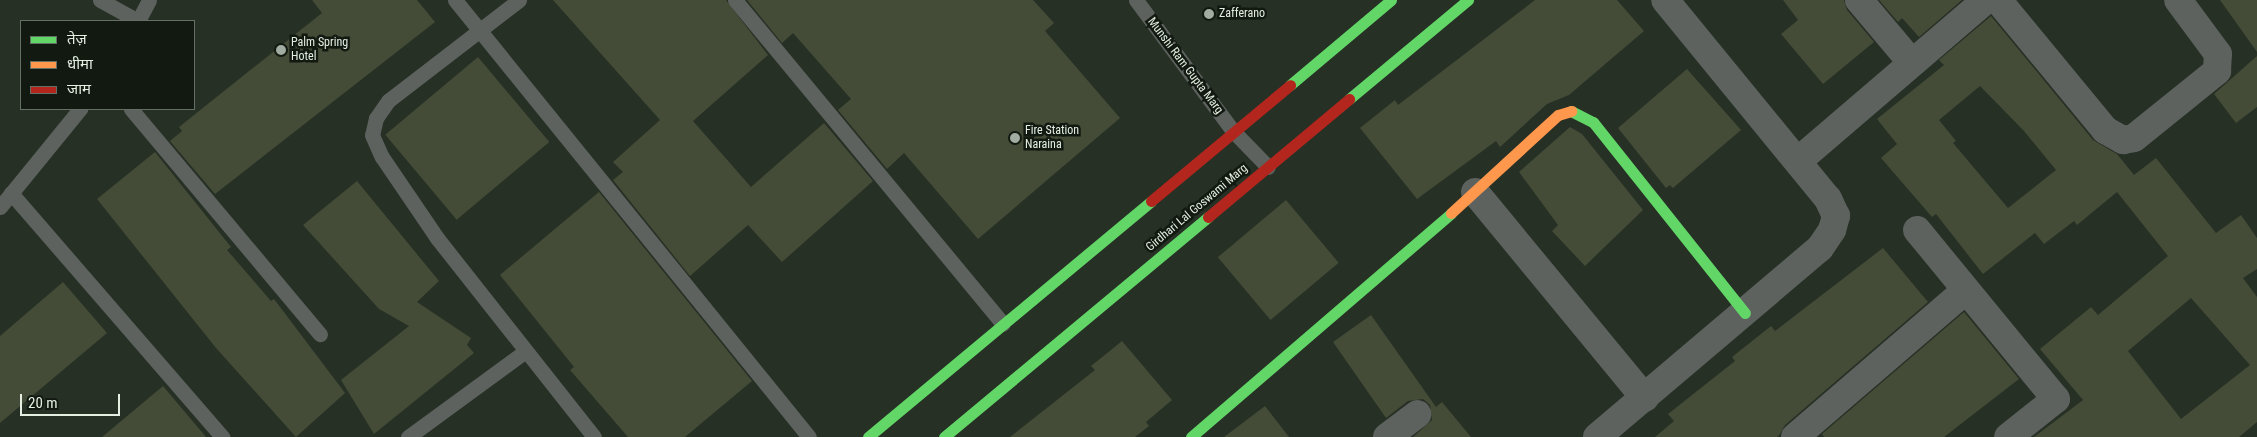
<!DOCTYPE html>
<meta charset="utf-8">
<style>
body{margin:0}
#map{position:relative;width:2257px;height:437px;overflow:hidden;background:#263025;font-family:"Roboto Condensed","Noto Sans Devanagari",sans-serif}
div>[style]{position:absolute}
.building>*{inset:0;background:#444b37;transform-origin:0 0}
.lane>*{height:15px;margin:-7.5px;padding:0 7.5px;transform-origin:7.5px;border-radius:7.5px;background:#5d625f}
.street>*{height:28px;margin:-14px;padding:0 14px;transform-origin:14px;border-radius:14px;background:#5d625f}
.fast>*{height:11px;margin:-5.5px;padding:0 5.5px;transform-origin:5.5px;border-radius:5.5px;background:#63d668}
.slow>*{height:11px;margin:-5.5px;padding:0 5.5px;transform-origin:5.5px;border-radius:5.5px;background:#ff974d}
.jam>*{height:11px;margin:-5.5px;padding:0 5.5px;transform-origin:5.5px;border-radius:5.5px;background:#b3261e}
.dots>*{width:14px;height:14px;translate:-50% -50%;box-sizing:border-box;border:2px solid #121911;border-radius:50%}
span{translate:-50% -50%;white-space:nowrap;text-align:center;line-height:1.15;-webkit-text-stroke:5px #121911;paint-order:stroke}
.poi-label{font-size:12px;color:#e4efe2}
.left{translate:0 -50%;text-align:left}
.street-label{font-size:12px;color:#e4efe2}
.legend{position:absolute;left:20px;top:20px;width:175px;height:90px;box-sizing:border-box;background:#121911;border:1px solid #666f65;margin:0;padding:6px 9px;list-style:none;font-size:15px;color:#e4efe2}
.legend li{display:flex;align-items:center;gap:10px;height:25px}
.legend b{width:25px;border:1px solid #666f65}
.scale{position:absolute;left:20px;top:394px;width:100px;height:22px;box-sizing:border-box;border:2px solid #e4efe2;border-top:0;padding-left:6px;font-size:15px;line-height:18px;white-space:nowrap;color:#e4efe2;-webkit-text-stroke:4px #121911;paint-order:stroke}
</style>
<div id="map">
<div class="building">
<div style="clip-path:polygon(312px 0,417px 0,435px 22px,215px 194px,170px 141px,182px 131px,179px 127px,322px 13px)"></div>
<div style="clip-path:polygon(553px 0,726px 0,768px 55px,693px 121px,751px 187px,824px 123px,873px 181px,782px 262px,748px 225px,690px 276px,613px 180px,623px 172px,613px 162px,660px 120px)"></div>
<div style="clip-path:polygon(747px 0,1033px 0,1054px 23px,1045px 31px,1120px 118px,978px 239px,904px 153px,887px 169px,838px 110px,851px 99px,793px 33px,782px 43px)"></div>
<div style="clip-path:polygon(1535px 0,1617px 0,1644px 31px,1569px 95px,1547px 104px,1500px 147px,1496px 141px,1417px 199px,1360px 128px,1395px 100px,1398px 105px)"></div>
<div style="clip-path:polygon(1783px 0,1844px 0,1847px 10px,1874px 42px,1823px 84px,1781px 34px,1798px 20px)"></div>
<div style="clip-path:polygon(1879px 0,1962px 0,1919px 37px,1902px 18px,1898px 22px)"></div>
<div style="clip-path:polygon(2220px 0,2257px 0,2257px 52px)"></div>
<div style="clip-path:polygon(evenodd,1991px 16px,2093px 140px,2117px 154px,2134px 175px,2156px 158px,2216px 233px,2241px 215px,2257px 238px,2257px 269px,2243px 278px,2257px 297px,2257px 422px,2239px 437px,2034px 437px,2083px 400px,2040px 349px,2091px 307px,2098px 315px,2168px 256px,2117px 192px,2077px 225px,2074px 221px,2044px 244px,2035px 233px,1983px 274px,1936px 214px,1932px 217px,1881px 158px,1897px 144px,1877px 119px,1944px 65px,1939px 60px,1991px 16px,1980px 86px,2024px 131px,2056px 170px,2008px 208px,1953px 143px,1956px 141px,1939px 120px,1980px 86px,1991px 16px,2191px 298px,2250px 365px,2181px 419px,2128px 351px,2191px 298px)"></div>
<div style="clip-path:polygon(2257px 56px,2257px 107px,2236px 123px,2214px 94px)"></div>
<div style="left:478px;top:57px;width:111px;height:121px;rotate:50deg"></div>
<div style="clip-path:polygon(1687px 69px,1741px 130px,1673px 188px,1670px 185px,1666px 188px,1618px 128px)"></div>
<div style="clip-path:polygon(1570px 127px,1582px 134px,1643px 210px,1585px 266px,1552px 231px,1558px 225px,1519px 172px)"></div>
<div style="clip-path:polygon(155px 152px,231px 247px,227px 250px,271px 301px,274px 299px,345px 393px,296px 437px,216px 348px,97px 199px)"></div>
<div style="clip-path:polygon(357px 181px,439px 281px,417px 302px,471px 338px,467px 345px,474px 353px,374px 434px,341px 380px,409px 326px,379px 309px,303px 225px)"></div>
<div style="clip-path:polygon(599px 192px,752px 381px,685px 437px,628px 437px,570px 370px,574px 367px,500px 275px)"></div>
<div style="left:1286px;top:200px;width:82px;height:89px;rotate:50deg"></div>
<div style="clip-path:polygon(1883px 248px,1928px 302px,1785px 425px,1780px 434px,1777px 437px,1655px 437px,1674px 421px,1668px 414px,1735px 361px,1732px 357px,1771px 326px,1775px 331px)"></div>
<div style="clip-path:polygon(63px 282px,107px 333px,0 423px,0 336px)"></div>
<div style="clip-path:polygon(1964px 312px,2019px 379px,1944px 437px,1824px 437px,1822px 434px)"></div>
<div style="clip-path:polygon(1371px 315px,1436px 407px,1442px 402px,1471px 437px,1413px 437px,1432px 420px,1430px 405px,1423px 399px,1408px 401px,1386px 418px,1333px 342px)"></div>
<div style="clip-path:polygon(1122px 341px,1172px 400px,1146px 422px,1149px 426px,1135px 437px,1010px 437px,1095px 370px,1091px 366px)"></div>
<div style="clip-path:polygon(163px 386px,206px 437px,102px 437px)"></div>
<div style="clip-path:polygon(1265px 406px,1289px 437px,1224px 437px)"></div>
</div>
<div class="lane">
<div style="left:100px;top:0;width:43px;rotate:28.9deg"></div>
<div style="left:455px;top:0;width:562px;rotate:50.99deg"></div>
<div style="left:519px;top:0;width:165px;rotate:142.4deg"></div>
<div style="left:388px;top:101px;width:21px;rotate:125deg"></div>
<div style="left:376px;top:118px;width:17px;rotate:103deg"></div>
<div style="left:372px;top:135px;width:24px;rotate:66deg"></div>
<div style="left:382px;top:157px;width:98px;rotate:55.8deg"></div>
<div style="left:437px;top:238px;width:253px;rotate:51.7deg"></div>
<div style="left:735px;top:0;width:420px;rotate:50.4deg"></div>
<div style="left:1136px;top:0;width:163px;rotate:53.5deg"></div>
<div style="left:1233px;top:131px;width:50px;rotate:45.8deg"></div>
<div style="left:139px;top:19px;width:21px;rotate:-62deg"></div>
<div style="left:131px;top:109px;width:294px;rotate:50deg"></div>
<div style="left:11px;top:193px;width:323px;rotate:49.1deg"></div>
<div style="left:0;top:207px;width:127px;rotate:-50.8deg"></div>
<div style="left:408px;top:437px;width:144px;rotate:-36.2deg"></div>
</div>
<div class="street">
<div style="left:1859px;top:0;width:82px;rotate:49.9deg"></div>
<div style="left:1998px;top:0;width:168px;rotate:50.5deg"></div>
<div style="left:2105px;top:130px;width:21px;rotate:29deg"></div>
<div style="left:2123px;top:140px;width:11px;rotate:-10deg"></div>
<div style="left:2134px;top:138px;width:107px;rotate:-38.9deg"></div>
<div style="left:2217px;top:71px;width:17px;rotate:-87deg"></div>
<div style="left:2218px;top:54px;width:67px;rotate:-126.5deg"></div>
<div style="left:1798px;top:161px;width:248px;rotate:-40.6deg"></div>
<div style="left:1475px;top:192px;width:267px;rotate:50.5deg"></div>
<div style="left:1917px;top:230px;width:219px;rotate:50.6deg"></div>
<div style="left:2056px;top:399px;width:61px;rotate:141.6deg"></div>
<div style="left:1387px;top:437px;width:38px;rotate:-37deg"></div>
<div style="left:1597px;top:437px;width:292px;rotate:-40.3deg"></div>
<div style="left:1820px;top:248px;width:22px;rotate:-56deg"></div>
<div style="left:1832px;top:230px;width:15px;rotate:-74deg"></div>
<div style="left:1836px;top:216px;width:19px;rotate:-115deg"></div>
<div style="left:1828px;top:199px;width:257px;rotate:-129.3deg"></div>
<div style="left:1795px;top:437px;width:225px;rotate:-40.7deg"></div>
</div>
<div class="fast">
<div style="left:1290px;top:85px;width:132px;rotate:-40.1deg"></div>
<div style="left:1349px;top:99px;width:155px;rotate:-39.8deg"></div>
<div style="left:1571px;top:111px;width:25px;rotate:27deg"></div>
<div style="left:1593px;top:122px;width:244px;rotate:51.5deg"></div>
<div style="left:868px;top:437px;width:368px;rotate:-39.8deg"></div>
<div style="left:944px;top:437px;width:344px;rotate:-39.8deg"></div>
<div style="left:1191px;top:437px;width:343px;rotate:-40.7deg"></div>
</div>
<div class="slow">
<div style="left:1451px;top:213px;width:145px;rotate:-42.5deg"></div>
<div style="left:1558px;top:115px;width:14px;rotate:-17deg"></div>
</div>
<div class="jam">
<div style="left:1151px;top:201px;width:181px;rotate:-39.8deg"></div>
<div style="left:1208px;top:217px;width:184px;rotate:-39.9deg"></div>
</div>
<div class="dots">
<div style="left:1209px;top:14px;background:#a2aca0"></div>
<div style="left:281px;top:50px;background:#a2aca0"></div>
<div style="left:1015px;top:138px;background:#a2aca0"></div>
</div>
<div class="poi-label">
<span class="left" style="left:1219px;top:14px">Zafferano</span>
<span class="left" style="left:291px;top:50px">Palm Spring<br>Hotel</span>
<span class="left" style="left:1025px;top:138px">Fire Station<br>Naraina</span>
</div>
<div class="street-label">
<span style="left:1185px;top:66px;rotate:53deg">Munshi Ram Gupta Marg</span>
<span style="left:1197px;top:208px;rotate:-40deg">Girdhari Lal Goswami Marg</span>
</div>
<ul class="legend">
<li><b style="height:6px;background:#63d668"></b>तेज़</li>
<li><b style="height:6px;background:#ff974d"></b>धीमा</li>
<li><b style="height:6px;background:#b3261e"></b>जाम</li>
</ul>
<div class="scale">20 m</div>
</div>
